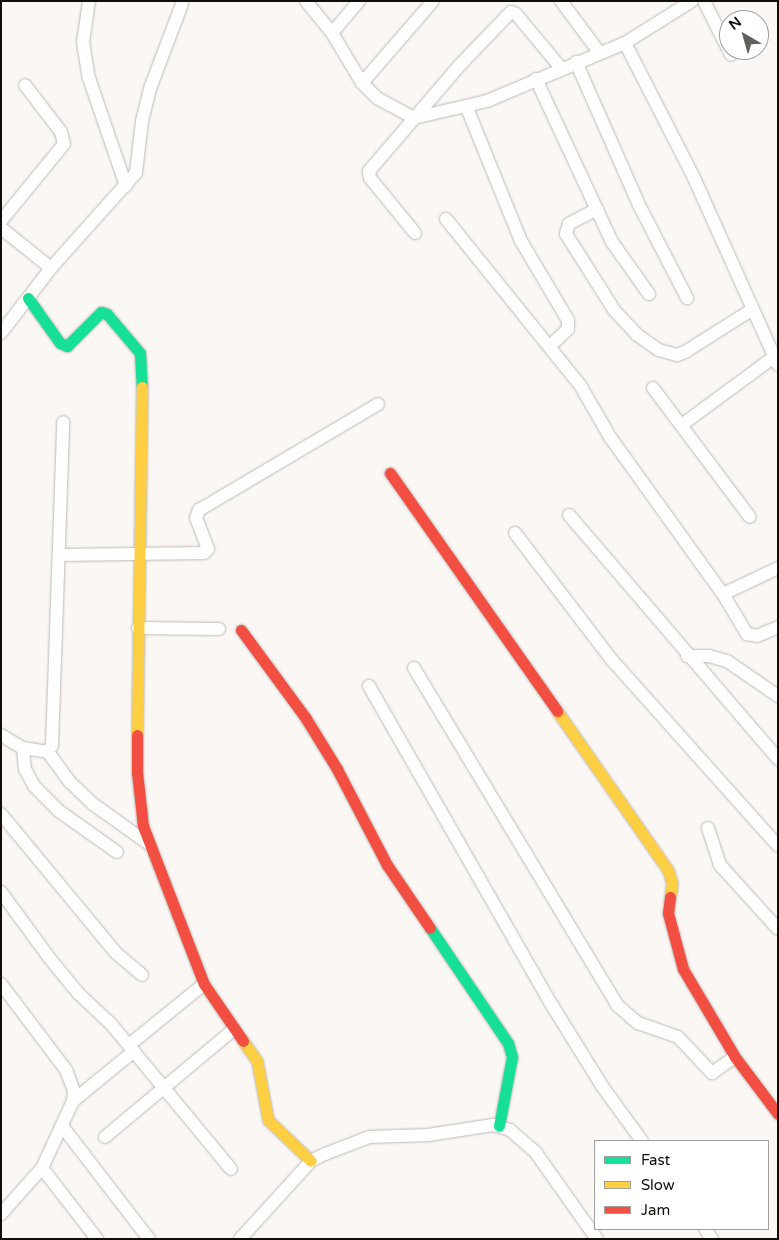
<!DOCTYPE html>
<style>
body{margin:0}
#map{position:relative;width:779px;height:1240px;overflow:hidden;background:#faf7f4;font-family:"Varela Round",sans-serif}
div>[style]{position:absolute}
.roads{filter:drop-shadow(0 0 1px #bebab6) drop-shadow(0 0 1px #bebab6)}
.street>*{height:12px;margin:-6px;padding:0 6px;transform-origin:6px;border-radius:6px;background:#fefefd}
.fast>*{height:11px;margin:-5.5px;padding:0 5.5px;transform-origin:5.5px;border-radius:5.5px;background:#16e098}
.slow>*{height:11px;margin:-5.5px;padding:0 5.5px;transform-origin:5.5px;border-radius:5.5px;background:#ffcf43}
.jam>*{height:11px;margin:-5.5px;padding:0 5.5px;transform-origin:5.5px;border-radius:5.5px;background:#f24e42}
span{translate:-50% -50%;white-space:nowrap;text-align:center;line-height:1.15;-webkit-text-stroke:4px #fff;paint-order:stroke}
.frame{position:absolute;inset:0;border:2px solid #110e0a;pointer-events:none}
.legend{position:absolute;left:594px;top:1140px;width:175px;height:90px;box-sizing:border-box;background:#fff;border:1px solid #a09f9d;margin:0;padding:6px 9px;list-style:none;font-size:15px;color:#110e0a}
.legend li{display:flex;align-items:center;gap:10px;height:25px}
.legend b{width:25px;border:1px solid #a09f9d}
.north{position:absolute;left:719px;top:10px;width:50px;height:50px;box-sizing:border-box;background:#fff;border:1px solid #a09f9d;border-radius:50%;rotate:322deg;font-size:14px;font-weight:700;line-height:20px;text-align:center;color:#110e0a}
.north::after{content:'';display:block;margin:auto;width:18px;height:22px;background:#63605c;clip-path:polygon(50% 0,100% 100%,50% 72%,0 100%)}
</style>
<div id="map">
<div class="roads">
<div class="street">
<div style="left:89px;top:1px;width:41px;rotate:98.3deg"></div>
<div style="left:83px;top:42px;width:36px;rotate:81deg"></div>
<div style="left:89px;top:78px;width:114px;rotate:71.1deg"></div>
<div style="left:306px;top:1px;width:41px;rotate:50.9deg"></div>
<div style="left:332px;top:33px;width:58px;rotate:59deg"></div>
<div style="left:362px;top:83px;width:21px;rotate:45deg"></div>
<div style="left:377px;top:98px;width:42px;rotate:28.4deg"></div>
<div style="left:414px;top:118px;width:75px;rotate:-13.1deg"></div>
<div style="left:487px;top:101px;width:150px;rotate:-22.8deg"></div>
<div style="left:625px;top:43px;width:79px;rotate:-32.1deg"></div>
<div style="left:561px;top:1px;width:64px;rotate:53.3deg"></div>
<div style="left:704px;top:1px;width:60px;rotate:63.4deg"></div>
<div style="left:332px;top:33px;width:42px;rotate:-49.8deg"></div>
<div style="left:625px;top:43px;width:152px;rotate:62.9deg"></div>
<div style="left:694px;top:178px;width:205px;rotate:65.8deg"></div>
<div style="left:576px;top:62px;width:156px;rotate:66.2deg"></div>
<div style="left:639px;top:205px;width:105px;rotate:62.7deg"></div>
<div style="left:536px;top:79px;width:180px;rotate:65deg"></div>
<div style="left:612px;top:242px;width:64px;rotate:54.6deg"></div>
<div style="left:362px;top:83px;width:108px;rotate:-49.1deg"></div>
<div style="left:467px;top:108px;width:144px;rotate:67.9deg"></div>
<div style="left:521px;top:241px;width:92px;rotate:59.3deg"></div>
<div style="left:568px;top:320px;width:9px;rotate:90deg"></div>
<div style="left:568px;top:329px;width:25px;rotate:137deg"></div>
<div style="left:597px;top:209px;width:32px;rotate:152deg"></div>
<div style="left:569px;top:224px;width:10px;rotate:107deg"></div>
<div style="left:566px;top:234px;width:90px;rotate:57.7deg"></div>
<div style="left:614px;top:310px;width:33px;rotate:47deg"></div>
<div style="left:636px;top:334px;width:28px;rotate:35deg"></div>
<div style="left:659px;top:350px;width:19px;rotate:16deg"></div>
<div style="left:677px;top:355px;width:9px;rotate:-21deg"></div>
<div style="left:685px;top:352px;width:80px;rotate:-32.3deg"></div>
<div style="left:446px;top:219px;width:213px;rotate:51.1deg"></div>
<div style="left:580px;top:385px;width:60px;rotate:60deg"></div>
<div style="left:610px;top:437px;width:193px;rotate:54.3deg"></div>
<div style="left:723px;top:594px;width:47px;rotate:59deg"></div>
<div style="left:747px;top:634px;width:10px;rotate:11deg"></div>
<div style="left:757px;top:636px;width:23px;rotate:-23deg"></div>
<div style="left:1px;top:221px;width:99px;rotate:-50.7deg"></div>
<div style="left:64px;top:144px;width:12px;rotate:-104deg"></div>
<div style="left:61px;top:132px;width:59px;rotate:-127.5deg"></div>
<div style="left:1px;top:228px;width:64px;rotate:38.7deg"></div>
<div style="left:415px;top:233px;width:71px;rotate:-129.3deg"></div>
<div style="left:370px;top:178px;width:7px;rotate:-98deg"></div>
<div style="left:369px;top:171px;width:138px;rotate:-49.4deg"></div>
<div style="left:459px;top:66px;width:75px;rotate:-46.1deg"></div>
<div style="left:511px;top:12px;width:5px;rotate:22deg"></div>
<div style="left:516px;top:14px;width:70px;rotate:50.2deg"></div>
<div style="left:1px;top:333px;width:82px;rotate:-52.4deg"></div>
<div style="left:51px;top:268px;width:127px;rotate:-48.2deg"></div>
<div style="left:136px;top:173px;width:52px;rotate:-83.4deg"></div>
<div style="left:142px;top:121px;width:36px;rotate:-76deg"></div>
<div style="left:151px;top:86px;width:88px;rotate:-69.3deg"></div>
<div style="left:653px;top:388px;width:161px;rotate:53.1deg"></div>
<div style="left:683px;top:424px;width:113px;rotate:-36.4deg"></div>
<div style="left:569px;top:515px;width:321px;rotate:49.4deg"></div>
<div style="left:515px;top:533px;width:158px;rotate:52.7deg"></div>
<div style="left:611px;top:659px;width:251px;rotate:48.2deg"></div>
<div style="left:60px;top:555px;width:144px;rotate:-0.8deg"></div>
<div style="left:204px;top:553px;width:6px;rotate:-45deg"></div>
<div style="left:208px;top:549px;width:33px;rotate:-111deg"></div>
<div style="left:196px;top:518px;width:9px;rotate:-69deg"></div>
<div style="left:199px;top:510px;width:208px;rotate:-30.6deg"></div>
<div style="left:723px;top:594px;width:61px;rotate:-25.3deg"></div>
<div style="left:138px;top:628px;width:81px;rotate:0.7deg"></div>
<div style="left:687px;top:656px;width:22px"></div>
<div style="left:709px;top:656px;width:19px;rotate:16deg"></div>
<div style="left:727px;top:661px;width:62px;rotate:34.5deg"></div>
<div style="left:414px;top:668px;width:393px;rotate:58.9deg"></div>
<div style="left:617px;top:1005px;width:28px;rotate:41deg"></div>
<div style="left:638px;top:1023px;width:42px;rotate:19.3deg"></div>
<div style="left:678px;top:1037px;width:50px;rotate:46.6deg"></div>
<div style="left:712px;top:1073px;width:28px;rotate:-35deg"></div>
<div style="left:369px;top:686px;width:364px;rotate:60.2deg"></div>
<div style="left:550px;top:1002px;width:99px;rotate:58.2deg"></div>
<div style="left:602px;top:1086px;width:68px;rotate:54deg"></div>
<div style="left:1px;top:735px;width:26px;rotate:31deg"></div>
<div style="left:23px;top:748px;width:25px;rotate:9deg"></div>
<div style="left:48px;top:752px;width:8px;rotate:-60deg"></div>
<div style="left:52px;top:745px;width:323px;rotate:-88deg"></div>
<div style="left:23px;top:748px;width:21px;rotate:85deg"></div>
<div style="left:25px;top:769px;width:19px;rotate:62deg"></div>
<div style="left:34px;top:786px;width:35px;rotate:45deg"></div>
<div style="left:59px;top:811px;width:71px;rotate:35.3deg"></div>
<div style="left:48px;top:752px;width:37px;rotate:54deg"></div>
<div style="left:70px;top:782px;width:32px;rotate:44deg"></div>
<div style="left:93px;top:804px;width:69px;rotate:35.5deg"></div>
<div style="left:1px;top:814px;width:180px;rotate:50.4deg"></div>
<div style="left:116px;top:953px;width:34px;rotate:40deg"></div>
<div style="left:708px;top:828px;width:39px;rotate:72deg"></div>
<div style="left:720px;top:865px;width:86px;rotate:47.8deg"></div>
<div style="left:1px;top:892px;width:84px;rotate:53.7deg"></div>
<div style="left:51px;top:960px;width:43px;rotate:50.7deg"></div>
<div style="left:78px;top:993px;width:45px;rotate:43.2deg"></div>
<div style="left:111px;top:1024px;width:188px;rotate:50.4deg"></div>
<div style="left:1px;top:984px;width:108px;rotate:52.9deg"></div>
<div style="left:66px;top:1070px;width:22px;rotate:69deg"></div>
<div style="left:74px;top:1091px;width:10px;rotate:96deg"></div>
<div style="left:73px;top:1101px;width:74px;rotate:114.8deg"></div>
<div style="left:42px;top:1168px;width:62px;rotate:131.7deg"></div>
<div style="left:129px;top:1045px;width:97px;rotate:-39.1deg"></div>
<div style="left:73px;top:1101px;width:79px;rotate:-39.3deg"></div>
<div style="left:62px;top:1126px;width:143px;rotate:52.4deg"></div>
<div style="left:105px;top:1137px;width:168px;rotate:-39.9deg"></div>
<div style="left:42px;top:1168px;width:90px;rotate:52.2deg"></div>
<div style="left:705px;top:1229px;width:12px;rotate:55deg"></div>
<div style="left:240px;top:1239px;width:105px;rotate:-47.7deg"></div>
<div style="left:311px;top:1161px;width:16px;rotate:-27deg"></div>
<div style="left:325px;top:1154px;width:47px;rotate:-21.1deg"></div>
<div style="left:369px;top:1137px;width:59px;rotate:-1.9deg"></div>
<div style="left:428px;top:1135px;width:66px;rotate:-8.7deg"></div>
<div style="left:493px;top:1125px;width:18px;rotate:16deg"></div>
<div style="left:510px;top:1130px;width:35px;rotate:41deg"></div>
<div style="left:536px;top:1153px;width:105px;rotate:54.7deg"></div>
</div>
<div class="fast">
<div style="left:28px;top:298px;width:55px;rotate:54.6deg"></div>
<div style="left:60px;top:343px;width:8px;rotate:23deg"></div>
<div style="left:67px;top:346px;width:48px;rotate:-45deg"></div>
<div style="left:101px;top:312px;width:6px;rotate:18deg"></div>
<div style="left:107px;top:314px;width:51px;rotate:49.8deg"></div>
<div style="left:140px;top:353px;width:34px;rotate:87deg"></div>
<div style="left:430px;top:928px;width:139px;rotate:55.9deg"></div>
<div style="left:508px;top:1043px;width:15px;rotate:74deg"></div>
<div style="left:512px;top:1057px;width:70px;rotate:100.7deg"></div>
</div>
<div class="slow">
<div style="left:557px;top:711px;width:194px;rotate:55.1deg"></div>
<div style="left:668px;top:870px;width:14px;rotate:73deg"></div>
<div style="left:672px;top:883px;width:14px;rotate:98deg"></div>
<div style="left:137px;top:735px;width:348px;rotate:-89.2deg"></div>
<div style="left:243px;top:1041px;width:24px;rotate:55deg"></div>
<div style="left:257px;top:1061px;width:60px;rotate:79.4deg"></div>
<div style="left:268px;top:1120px;width:59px;rotate:43.6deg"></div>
</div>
<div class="jam">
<div style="left:390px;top:473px;width:291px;rotate:54.9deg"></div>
<div style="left:241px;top:630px;width:108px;rotate:53.7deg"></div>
<div style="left:305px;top:717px;width:61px;rotate:58.4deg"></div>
<div style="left:337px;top:769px;width:108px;rotate:62.5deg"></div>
<div style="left:387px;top:865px;width:76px;rotate:55.7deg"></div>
<div style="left:137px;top:735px;width:37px;rotate:90deg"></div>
<div style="left:137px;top:772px;width:54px;rotate:83.7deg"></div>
<div style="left:143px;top:826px;width:169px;rotate:68.9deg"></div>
<div style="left:204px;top:984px;width:69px;rotate:55.6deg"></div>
<div style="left:670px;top:897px;width:16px;rotate:97deg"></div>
<div style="left:668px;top:913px;width:58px;rotate:75deg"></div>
<div style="left:683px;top:969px;width:102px;rotate:59.4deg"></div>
<div style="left:735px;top:1057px;width:71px;rotate:53deg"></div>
</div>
</div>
<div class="frame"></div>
<ul class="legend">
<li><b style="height:6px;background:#16e098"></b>Fast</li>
<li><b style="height:6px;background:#ffcf43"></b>Slow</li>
<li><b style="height:6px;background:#f24e42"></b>Jam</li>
</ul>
<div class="north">N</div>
</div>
